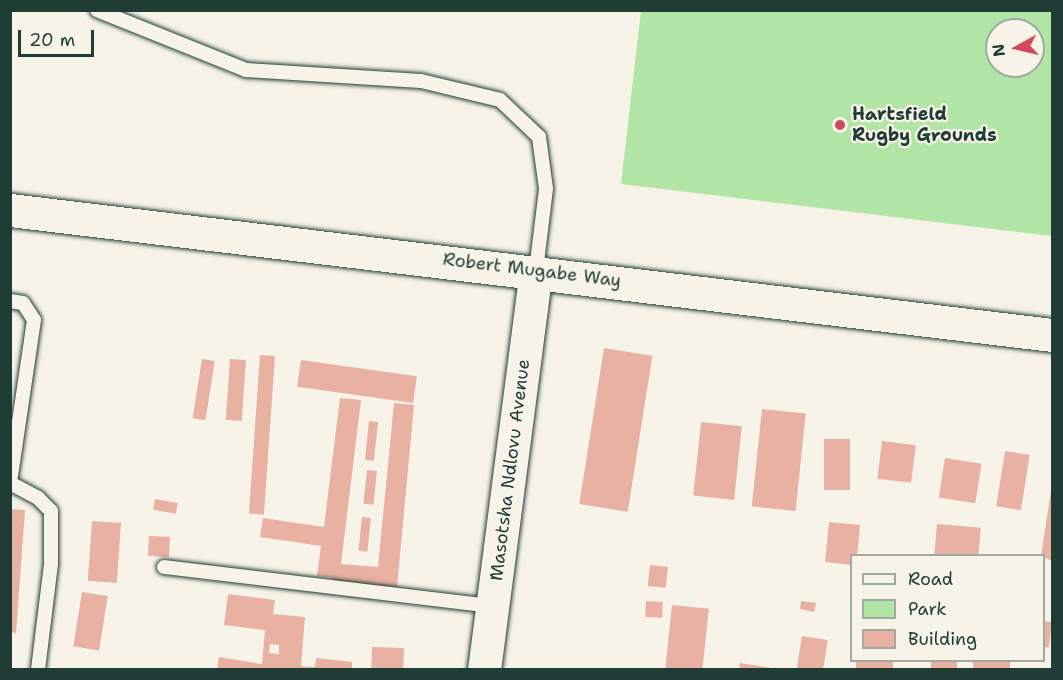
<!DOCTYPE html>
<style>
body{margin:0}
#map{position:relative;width:1063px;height:680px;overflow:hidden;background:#f7f3e8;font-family:"Shantell Sans",sans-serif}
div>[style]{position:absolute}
.green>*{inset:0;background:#b0e5a6}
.building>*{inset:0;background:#e9b1a1;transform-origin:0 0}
.roads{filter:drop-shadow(0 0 2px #1f3d34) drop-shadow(0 0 2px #1f3d34)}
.lane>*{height:14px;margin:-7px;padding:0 7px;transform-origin:7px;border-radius:7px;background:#f7f3e8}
.secondary>*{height:33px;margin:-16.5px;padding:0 16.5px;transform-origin:16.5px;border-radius:16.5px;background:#f7f3e8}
.dots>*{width:16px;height:16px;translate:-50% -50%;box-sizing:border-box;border:3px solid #f7f3e8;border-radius:50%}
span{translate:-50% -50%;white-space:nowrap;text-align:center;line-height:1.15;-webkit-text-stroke:4.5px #f7f3e8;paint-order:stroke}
.poi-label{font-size:18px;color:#1f3d34;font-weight:700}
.left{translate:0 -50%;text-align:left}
.street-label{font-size:18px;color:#1f3d34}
.frame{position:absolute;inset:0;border:12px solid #1f3d34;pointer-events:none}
.legend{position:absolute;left:850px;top:554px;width:195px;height:108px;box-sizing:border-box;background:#f7f3e8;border:2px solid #a1aaa0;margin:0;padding:8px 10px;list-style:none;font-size:18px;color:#1f3d34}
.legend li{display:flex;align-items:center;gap:12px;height:30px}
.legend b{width:30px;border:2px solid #a1aaa0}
.north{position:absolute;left:985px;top:18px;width:60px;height:60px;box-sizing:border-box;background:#f7f3e8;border:2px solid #a1aaa0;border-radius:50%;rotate:262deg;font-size:16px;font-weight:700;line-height:24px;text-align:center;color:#1f3d34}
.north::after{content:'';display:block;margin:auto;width:21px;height:27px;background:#d1495b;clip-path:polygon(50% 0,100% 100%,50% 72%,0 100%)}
.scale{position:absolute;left:18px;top:30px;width:76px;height:27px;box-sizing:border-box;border:3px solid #1f3d34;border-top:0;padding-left:8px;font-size:18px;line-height:21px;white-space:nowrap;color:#1f3d34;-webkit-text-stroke:4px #f7f3e8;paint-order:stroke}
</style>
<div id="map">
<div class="green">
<div style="clip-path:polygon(evenodd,641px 11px,1052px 11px,1052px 236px,621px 184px,641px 11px,997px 30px,1033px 30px,1033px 66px,997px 66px,997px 30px)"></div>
</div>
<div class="building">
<div style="left:604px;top:348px;width:49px;height:158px;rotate:9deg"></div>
<div style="left:260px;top:355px;width:15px;height:159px;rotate:4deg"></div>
<div style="left:202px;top:359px;width:13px;height:60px;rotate:9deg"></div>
<div style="left:230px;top:359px;width:16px;height:61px;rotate:4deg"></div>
<div style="left:301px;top:360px;width:117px;height:27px;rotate:8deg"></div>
<div style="clip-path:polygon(340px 398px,361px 400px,341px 564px,378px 567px,394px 403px,414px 405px,397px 587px,332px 584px,333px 578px,317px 576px,321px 546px,260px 537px,263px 518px,324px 527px)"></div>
<div style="left:762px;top:409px;width:44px;height:98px;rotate:6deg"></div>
<div style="left:369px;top:421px;width:9px;height:39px;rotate:6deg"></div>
<div style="left:701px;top:422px;width:41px;height:74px;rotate:6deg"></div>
<div style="left:824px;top:439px;width:26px;height:51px"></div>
<div style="left:882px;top:441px;width:34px;height:38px;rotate:7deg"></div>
<div style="left:1005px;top:451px;width:25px;height:56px;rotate:9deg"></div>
<div style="left:945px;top:458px;width:37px;height:40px;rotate:9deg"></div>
<div style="left:367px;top:470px;width:10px;height:34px;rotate:6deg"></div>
<div style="clip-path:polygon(1051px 491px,1052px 491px,1052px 561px,1041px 556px)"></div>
<div style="left:155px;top:499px;width:23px;height:11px;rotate:10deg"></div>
<div style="clip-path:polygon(10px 509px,25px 510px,16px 633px,10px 632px)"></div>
<div style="left:362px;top:517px;width:9px;height:34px;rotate:6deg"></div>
<div style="left:92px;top:521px;width:29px;height:60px;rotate:4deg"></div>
<div style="clip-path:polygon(829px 522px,860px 525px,857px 556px,852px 556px,852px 565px,825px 562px)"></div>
<div style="left:937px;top:524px;width:44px;height:32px;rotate:5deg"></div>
<div style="left:149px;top:536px;width:21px;height:20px;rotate:3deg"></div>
<div style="left:650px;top:565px;width:18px;height:21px;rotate:6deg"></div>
<div style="left:82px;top:592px;width:26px;height:55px;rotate:9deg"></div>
<div style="clip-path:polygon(evenodd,228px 594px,275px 600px,273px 614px,305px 617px,301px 666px,315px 667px,316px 658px,352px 662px,352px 670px,217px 670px,219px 657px,262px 664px,265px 630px,224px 625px,228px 594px,270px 644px,279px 645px,279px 654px,269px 653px,270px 644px)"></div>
<div style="left:646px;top:601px;width:17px;height:16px;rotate:3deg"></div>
<div style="clip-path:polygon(801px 601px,816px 603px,814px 612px,800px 609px)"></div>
<div style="left:672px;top:605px;width:37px;height:65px;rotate:6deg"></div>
<div style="left:1044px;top:621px;width:8px;height:26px;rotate:7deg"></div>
<div style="left:802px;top:636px;width:26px;height:34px;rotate:9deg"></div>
<div style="left:372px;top:647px;width:32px;height:23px;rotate:2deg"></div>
<div style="left:856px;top:660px;width:37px;height:10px"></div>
<div style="left:931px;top:660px;width:26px;height:10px"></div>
<div style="left:973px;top:660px;width:37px;height:10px"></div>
<div style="clip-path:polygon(740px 663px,772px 668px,771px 670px,739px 670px)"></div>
</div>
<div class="roads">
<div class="lane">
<div style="left:97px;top:10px;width:161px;rotate:21.9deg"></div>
<div style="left:246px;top:70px;width:175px;rotate:3.6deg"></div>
<div style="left:421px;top:81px;width:81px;rotate:13.5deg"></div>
<div style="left:500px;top:100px;width:54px;rotate:43.5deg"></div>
<div style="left:539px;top:137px;width:52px;rotate:82.3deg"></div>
<div style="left:546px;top:189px;width:83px;rotate:97deg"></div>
<div style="left:10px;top:301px;width:13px;rotate:9deg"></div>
<div style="left:23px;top:303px;width:20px;rotate:57deg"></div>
<div style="left:34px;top:320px;width:165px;rotate:98.4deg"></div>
<div style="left:10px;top:483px;width:32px;rotate:28deg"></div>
<div style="left:38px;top:498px;width:18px;rotate:45deg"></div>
<div style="left:51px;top:511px;width:53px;rotate:90deg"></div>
<div style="left:51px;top:564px;width:107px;rotate:97deg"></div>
<div style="left:164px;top:567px;width:330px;rotate:6.8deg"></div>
</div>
<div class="secondary">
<div style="left:10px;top:210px;width:1049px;rotate:6.84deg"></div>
<div style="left:484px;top:670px;width:402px;rotate:-82.6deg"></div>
</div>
</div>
<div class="dots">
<div style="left:840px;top:125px;background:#d1495b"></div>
</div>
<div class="poi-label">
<span class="left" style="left:852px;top:125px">Hartsfield<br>Rugby Grounds</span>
</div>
<div class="street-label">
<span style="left:532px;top:270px;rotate:7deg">Robert Mugabe Way</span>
<span style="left:510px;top:470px;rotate:-83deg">Masotsha Ndlovu Avenue</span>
</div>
<div class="frame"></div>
<ul class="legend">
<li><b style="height:8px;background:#f7f3e8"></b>Road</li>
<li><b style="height:16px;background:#b0e5a6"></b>Park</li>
<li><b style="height:16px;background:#e9b1a1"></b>Building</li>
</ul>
<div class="north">N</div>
<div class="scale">20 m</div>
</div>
